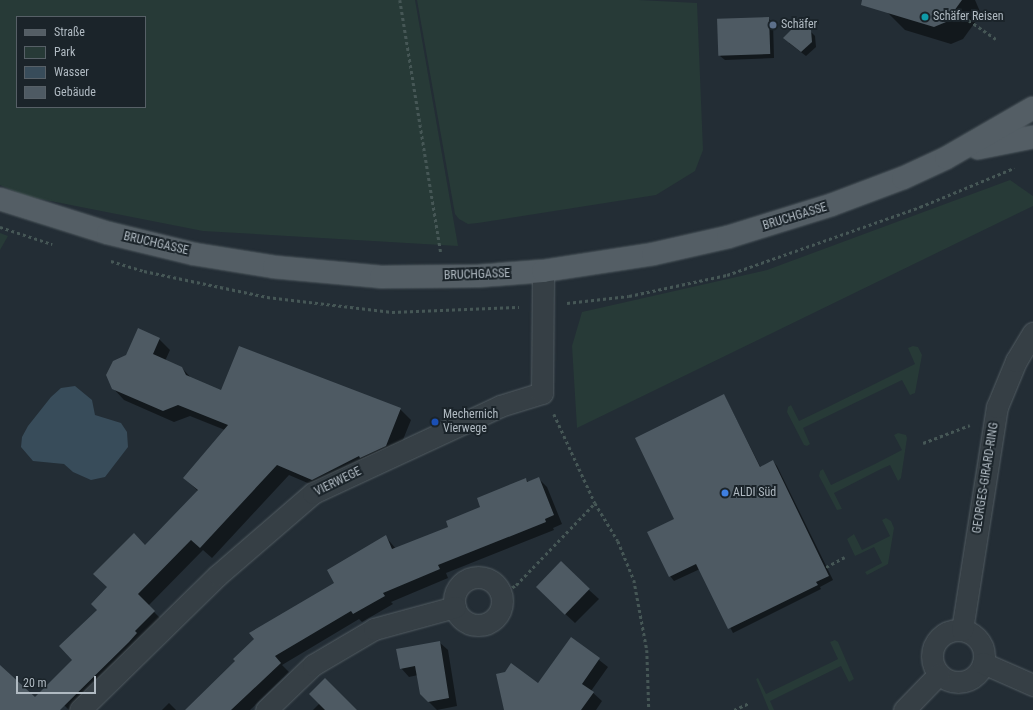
<!DOCTYPE html>
<meta charset="utf-8">
<style>
body{margin:0}
#map{position:relative;width:1033px;height:710px;overflow:hidden;background:#232d35;font-family:"Roboto Condensed",sans-serif}
div>[style]{position:absolute}
.green>*{inset:0;background:#273a37}
.water>*{inset:0;background:#384c5a}
.shadow>*{inset:0;background:#0007}
.building>*{inset:0;background:#4e5a63;transform-origin:0 0}
.path>*{height:2.5px;margin-top:-1.25px;transform-origin:0;background:repeating-linear-gradient(90deg,#465756 0 3px,transparent 0 6px)}
.roads{filter:drop-shadow(0 0 1px #535d63) drop-shadow(0 0 1px #535d63)}
.minor>*{height:21px;margin:-10.5px;padding:0 10.5px;transform-origin:10.5px;border-radius:10.5px;background:#363f45}
.minor>.ring{margin:-10.5px;padding:0;box-sizing:content-box;background:none;border:21px solid #363f45;border-radius:50%}
.primary>*{height:22px;margin:-11px;padding:0 11px;transform-origin:11px;border-radius:11px;background:#545e65}
.dots>*{width:11px;height:11px;translate:-50% -50%;box-sizing:border-box;border:2px solid #1b242a;border-radius:50%}
span{translate:-50% -50%;white-space:nowrap;text-align:center;line-height:1.15;-webkit-text-stroke:4px #1b242a;paint-order:stroke}
.poi-label{font-size:12px;color:#b0bac2}
.left{translate:0 -50%;text-align:left}
.street-label{font-size:12px;color:#b0bac2}
.legend{position:absolute;left:16px;top:16px;width:130px;height:92px;box-sizing:border-box;background:#1b242a;border:1px solid #576067;margin:0;padding:5px 7px;list-style:none;font-size:12px;color:#b0bac2}
.legend li{display:flex;align-items:center;gap:8px;height:20px}
.legend b{width:20px;border:1px solid #576067}
.scale{position:absolute;left:16px;top:676px;width:80px;height:18px;box-sizing:border-box;border:2px solid #b0bac2;border-top:0;padding-left:5px;font-size:12px;line-height:14px;white-space:nowrap;color:#b0bac2;-webkit-text-stroke:3px #1b242a;paint-order:stroke}
</style>
<div id="map">
<div class="green">
<div style="clip-path:polygon(evenodd,0 0,415px 0,458px 246px,203px 231px,25px 196px,0 185px,0 0,17px 17px,145px 17px,145px 107px,17px 107px,17px 17px)"></div>
<div style="clip-path:polygon(417px 0,639px 0,697px 3px,703px 150px,695px 171px,656px 195px,478px 223px,468px 224px,459px 219px,455px 214px)"></div>
<div style="clip-path:polygon(1010px 180px,1033px 196px,1033px 206px,577px 428px,572px 346px,582px 312px,767px 270px)"></div>
<div style="clip-path:polygon(0 233px,8px 236px,0 250px)"></div>
<div style="clip-path:polygon(913px 346px,918px 347px,922px 355px,915px 393px,910px 395px,902px 380px,803px 428px,810px 444px,807px 446px,804px 445px,787px 412px,788px 407px,791px 405px,799px 421px,826px 408px,915px 364px,908px 348px)"></div>
<div style="clip-path:polygon(898px 433px,906px 435px,907px 438px,901px 478px,898px 481px,890px 465px,881px 469px,834px 493px,842px 509px,837px 510px,819px 476px,820px 471px,823px 469px,831px 485px,875px 464px,902px 450px,894px 435px)"></div>
<div style="clip-path:polygon(886px 518px,891px 521px,894px 528px,888px 564px,867px 575px,865px 572px,882px 563px,874px 547px,855px 556px,847px 539px,854px 534px,862px 550px,890px 536px,882px 520px)"></div>
<div style="clip-path:polygon(835px 640px,838px 642px,854px 679px,849px 682px,841px 666px,770px 701px,774px 710px,769px 710px,756px 679px,758px 678px,766px 694px,830px 663px,838px 659px,830px 642px)"></div>
</div>
<div class="water">
<div style="clip-path:polygon(75px 386px,92px 400px,95px 415px,121px 423px,127px 432px,128px 447px,105px 477px,91px 480px,73px 472px,64px 464px,33px 461px,21px 447px,22px 437px,28px 426px,51px 397px,61px 388px)"></div>
</div>
<div class="shadow">
<div style="clip-path:polygon(890px 0,975px 0,981px 14px,963px 39px,951px 44px,905px 30px,888px 13px)"></div>
<div style="clip-path:polygon(768px 18px,773px 23px,774px 58px,725px 60px,720px 56px)"></div>
<div style="clip-path:polygon(810px 31px,815px 36px,816px 47px,806px 56px,789px 43px)"></div>
<div style="clip-path:polygon(159px 339px,170px 350px,165px 361px,182px 368px,192px 379px,222px 391px,400px 409px,411px 420px,396px 457px,324px 490px,289px 475px,212px 558px,203px 550px,148px 606px,165px 623px,82px 710px,69px 710px,46px 687px,74px 660px,109px 587px,198px 491px,184px 478px,225px 430px,190px 416px,174px 422px,124px 400px,113px 388px)"></div>
<div style="clip-path:polygon(724px 395px,761px 468px,773px 461px,777px 466px,833px 580px,820px 587px,821px 589px,733px 633px,700px 569px,674px 581px,670px 576px,675px 519px)"></div>
<div style="clip-path:polygon(538px 478px,547px 487px,562px 524px,553px 528px,554px 530px,446px 573px,448px 578px,391px 602px,393px 604px,362px 622px,359px 619px,282px 665px,289px 672px,250px 710px,186px 710px,336px 583px,386px 537px,396px 549px,449px 527px,526px 479px,528px 482px)"></div>
<div style="clip-path:polygon(589px 590px,599px 599px,575px 623px,547px 597px)"></div>
<div style="clip-path:polygon(571px 638px,608px 667px,591px 691px,602px 701px,596px 710px,505px 710px,538px 684px)"></div>
<div style="clip-path:polygon(439px 642px,448px 650px,457px 706px,437px 710px,421px 694px,418px 675px,409px 677px,401px 668px)"></div>
<div style="clip-path:polygon(169px 703px,176px 710px,162px 710px)"></div>
<div style="clip-path:polygon(320px 703px,357px 710px,313px 710px)"></div>
</div>
<div class="building">
<div style="clip-path:polygon(862px 0,962px 0,946px 22px,934px 27px,861px 5px)"></div>
<div style="left:769px;top:17px;width:37px;height:52px;rotate:88deg"></div>
<div style="clip-path:polygon(800px 21px,811px 30px,812px 42px,801px 52px,783px 38px)"></div>
<div style="clip-path:polygon(138px 328px,160px 338px,153px 354px,182px 367px,186px 375px,221px 390px,239px 346px,401px 408px,386px 446px,360px 458px,359px 456px,312px 480px,277px 465px,200px 548px,191px 540px,138px 594px,155px 611px,135px 631px,137px 633px,129px 642px,60px 710px,0 710px,0 665px,35px 697px,72px 660px,59px 646px,97px 610px,91px 604px,107px 587px,93px 574px,134px 533px,145px 545px,198px 490px,183px 478px,228px 425px,178px 405px,163px 411px,112px 389px,106px 375px,113px 361px,126px 355px)"></div>
<div style="clip-path:polygon(724px 394px,760px 467px,773px 460px,829px 576px,816px 582px,818px 585px,728px 629px,696px 564px,669px 577px,647px 532px,674px 519px,635px 438px)"></div>
<div style="clip-path:polygon(539px 477px,554px 515px,545px 519px,546px 522px,438px 565px,440px 569px,383px 593px,385px 596px,353px 614px,351px 611px,275px 656px,281px 663px,231px 710px,185px 710px,235px 661px,233px 659px,254px 639px,249px 633px,334px 583px,327px 570px,386px 535px,392px 549px,448px 527px,446px 521px,480px 507px,477px 498px,526px 478px,527px 482px)"></div>
<div style="left:561px;top:561px;width:40px;height:36px;rotate:44deg"></div>
<div style="clip-path:polygon(571px 637px,600px 658px,582px 684px,594px 692px,581px 710px,504px 710px,496px 674px,505px 672px,511px 663px,538px 683px)"></div>
<div style="clip-path:polygon(440px 641px,449px 698px,428px 702px,420px 694px,415px 666px,400px 669px,396px 649px)"></div>
<div style="clip-path:polygon(325px 678px,357px 710px,325px 710px,309px 694px)"></div>
</div>
<div class="path">
<div style="left:400px;top:0;width:255px;rotate:80.8deg"></div>
<div style="left:954px;top:10px;width:51px;rotate:34.6deg"></div>
<div style="left:0;top:227px;width:55px;rotate:18.1deg"></div>
<div style="left:111px;top:261px;width:34px;rotate:17deg"></div>
<div style="left:144px;top:271px;width:126px;rotate:11.9deg"></div>
<div style="left:267px;top:297px;width:126px;rotate:6.8deg"></div>
<div style="left:392px;top:312px;width:127px;rotate:-2.3deg"></div>
<div style="left:567px;top:303px;width:62px;rotate:-6.4deg"></div>
<div style="left:629px;top:296px;width:100px;rotate:-12.1deg"></div>
<div style="left:727px;top:275px;width:205px;rotate:-19.4deg"></div>
<div style="left:920px;top:207px;width:102px;rotate:-22.5deg"></div>
<div style="left:554px;top:414px;width:98px;rotate:65.3deg"></div>
<div style="left:595px;top:503px;width:44px;rotate:58.8deg"></div>
<div style="left:618px;top:541px;width:42px;rotate:67.7deg"></div>
<div style="left:634px;top:580px;width:71px;rotate:79.5deg"></div>
<div style="left:647px;top:650px;width:60px;rotate:88.1deg"></div>
<div style="left:923px;top:443px;width:50px;rotate:-21deg"></div>
<div style="left:826px;top:567px;width:21px;rotate:-28deg"></div>
<div style="left:502px;top:594px;width:17px;rotate:-33deg"></div>
<div style="left:516px;top:585px;width:114px;rotate:-46.1deg"></div>
<div style="left:734px;top:710px;width:17px;rotate:-25deg"></div>
</div>
<div class="roads">
<div class="minor">
<div class="ring" style="left:454px;top:577px;width:27px;height:27px"></div>
<div class="ring" style="left:932px;top:630px;width:31px;height:31px"></div>
<div style="left:962px;top:630px;width:226px;rotate:-81.1deg"></div>
<div style="left:997px;top:407px;width:50px;rotate:-67.6deg"></div>
<div style="left:1016px;top:361px;width:33px;rotate:-59deg"></div>
<div style="left:983px;top:663px;width:55px;rotate:23.7deg"></div>
<div style="left:80px;top:710px;width:193px;rotate:-44.4deg"></div>
<div style="left:218px;top:575px;width:125px;rotate:-40.8deg"></div>
<div style="left:313px;top:493px;width:206px;rotate:-24.9deg"></div>
<div style="left:500px;top:406px;width:44px;rotate:-17.2deg"></div>
<div style="left:542px;top:393px;width:122px;rotate:-89.5deg"></div>
<div style="left:266px;top:710px;width:65px;rotate:-43.8deg"></div>
<div style="left:313px;top:665px;width:71px;rotate:-30.5deg"></div>
<div style="left:374px;top:629px;width:84px;rotate:-15.2deg"></div>
<div style="left:904px;top:710px;width:50px;rotate:-45.8deg"></div>
</div>
<div class="primary">
<div style="left:978px;top:148px;width:56px;rotate:-11.3deg"></div>
<div style="left:0;top:199px;width:113px;rotate:17.5deg"></div>
<div style="left:108px;top:233px;width:89px;rotate:13.7deg"></div>
<div style="left:194px;top:254px;width:81px;rotate:9.2deg"></div>
<div style="left:274px;top:267px;width:107px;rotate:5.3deg"></div>
<div style="left:381px;top:277px;width:97px;rotate:-0.6deg"></div>
<div style="left:478px;top:276px;width:65px;rotate:-4.4deg"></div>
<div style="left:543px;top:271px;width:111px;rotate:-8.8deg"></div>
<div style="left:653px;top:254px;width:77px;rotate:-12.8deg"></div>
<div style="left:728px;top:237px;width:108px;rotate:-17.3deg"></div>
<div style="left:831px;top:205px;width:77px;rotate:-20.6deg"></div>
<div style="left:903px;top:178px;width:47px;rotate:-24.9deg"></div>
<div style="left:946px;top:158px;width:100px;rotate:-29.9deg"></div>
</div>
</div>
<div class="dots">
<div style="left:925px;top:17px;background:#0f9aa8"></div>
<div style="left:773px;top:25px;background:#5c6f8a"></div>
<div style="left:435px;top:422px;background:#1a4fb4"></div>
<div style="left:725px;top:493px;background:#3f7fe0"></div>
</div>
<div class="poi-label">
<span class="left" style="left:933px;top:17px">Schäfer Reisen</span>
<span class="left" style="left:781px;top:25px">Schäfer</span>
<span class="left" style="left:443px;top:422px">Mechernich<br>Vierwege</span>
<span class="left" style="left:733px;top:493px">ALDI Süd</span>
</div>
<div class="street-label">
<span style="left:795px;top:217px;rotate:-17deg">BRUCHGASSE</span>
<span style="left:156px;top:244px;rotate:13deg">BRUCHGASSE</span>
<span style="left:477px;top:275px;rotate:-2deg">BRUCHGASSE</span>
<span style="left:986px;top:478px;rotate:-81deg">GEORGES-GIRARD-RING</span>
<span style="left:338px;top:482px;rotate:-26deg">VIERWEGE</span>
</div>
<ul class="legend">
<li><b style="height:5px;background:#545e65"></b>Straße</li>
<li><b style="height:11px;background:#273a37"></b>Park</li>
<li><b style="height:11px;background:#384c5a"></b>Wasser</li>
<li><b style="height:11px;background:#4e5a63"></b>Gebäude</li>
</ul>
<div class="scale">20 m</div>
</div>
